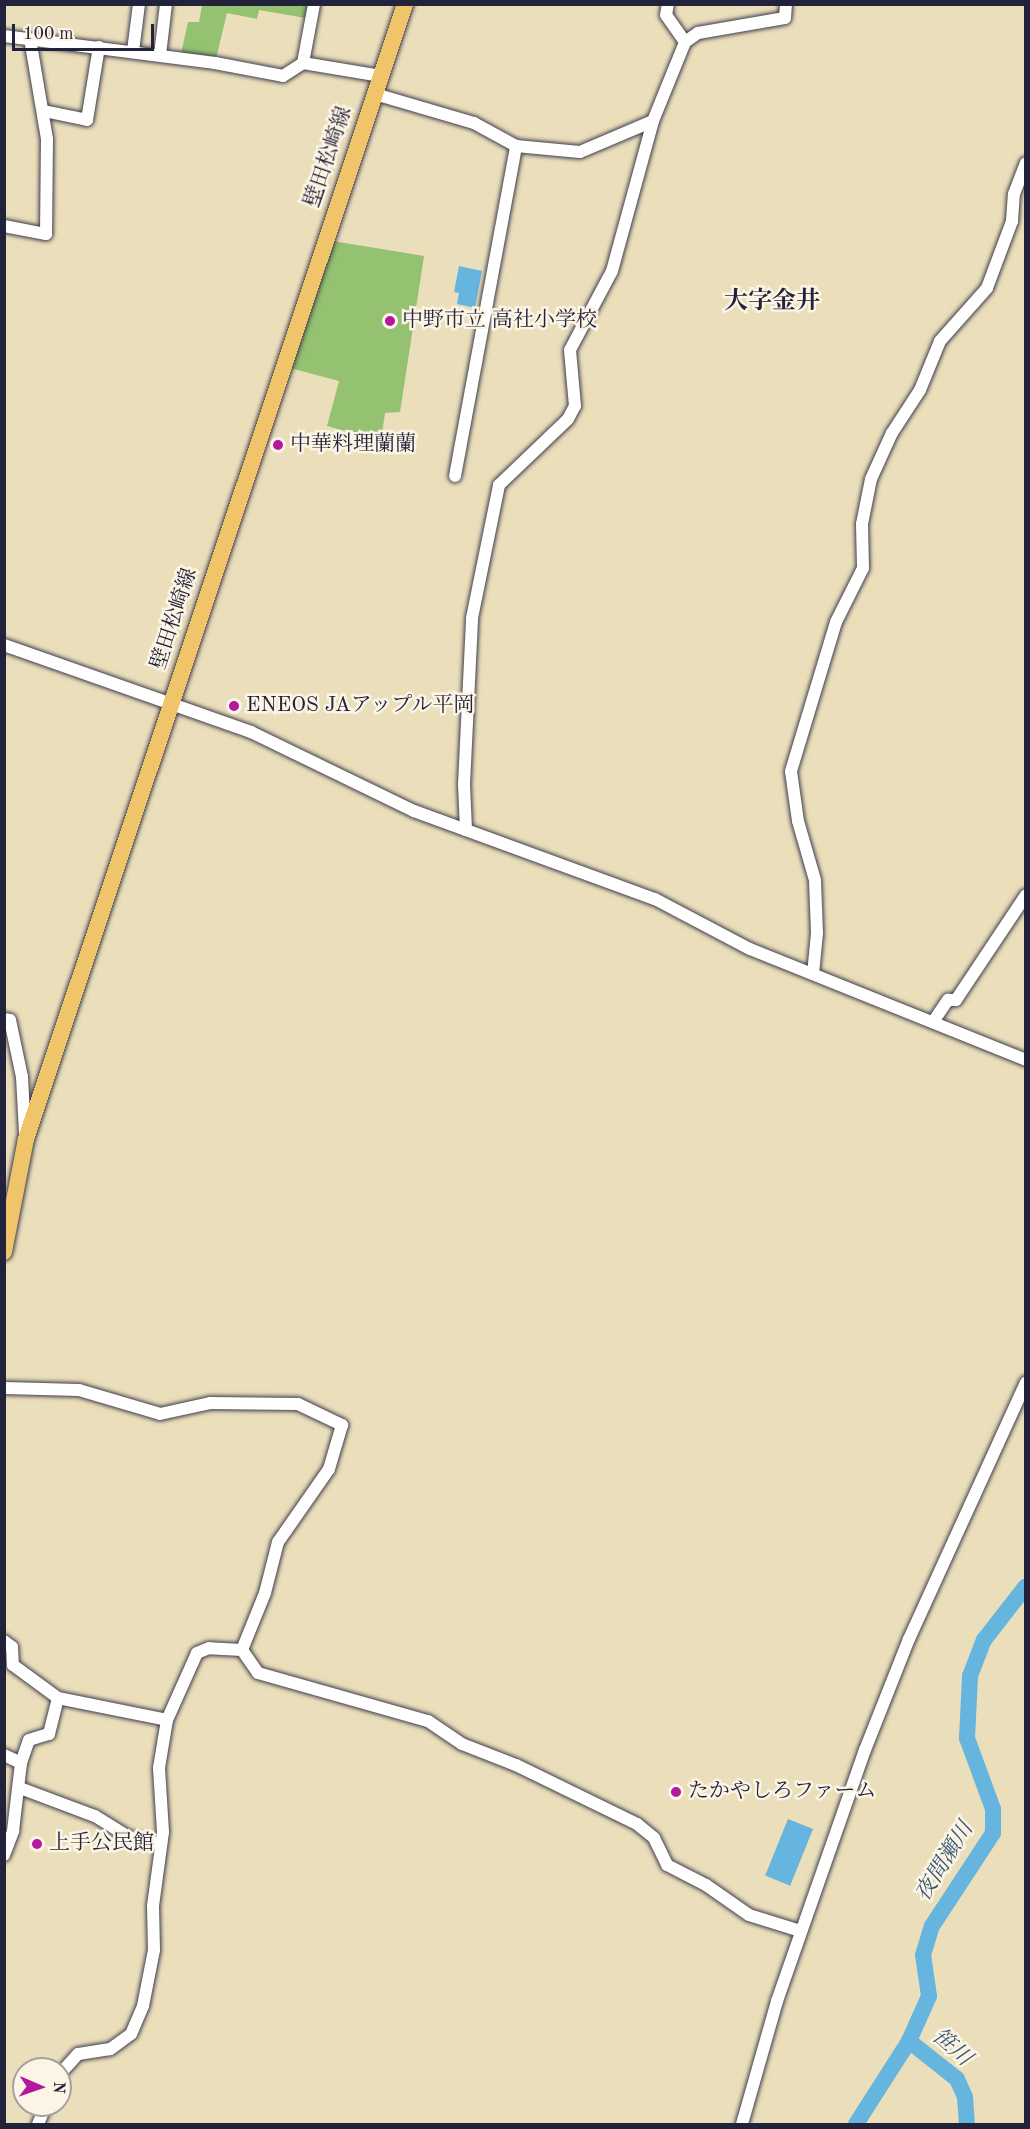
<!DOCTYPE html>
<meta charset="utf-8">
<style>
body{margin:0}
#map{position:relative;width:1030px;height:2129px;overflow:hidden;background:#ebdfbb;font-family:"Old Standard TT","Noto Serif JP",serif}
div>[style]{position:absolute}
.green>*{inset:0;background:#94c271}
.water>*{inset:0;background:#65b5df;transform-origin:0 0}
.river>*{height:16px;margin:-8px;padding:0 8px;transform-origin:8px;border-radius:8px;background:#65b5df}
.roads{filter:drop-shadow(0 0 2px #403e4e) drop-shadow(0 0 2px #403e4e)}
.minor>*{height:12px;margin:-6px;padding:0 6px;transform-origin:6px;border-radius:6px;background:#fff}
.major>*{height:16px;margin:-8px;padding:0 8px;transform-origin:8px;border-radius:8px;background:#f0c469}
.dots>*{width:16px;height:16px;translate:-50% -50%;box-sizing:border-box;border:3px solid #fcf5e5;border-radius:50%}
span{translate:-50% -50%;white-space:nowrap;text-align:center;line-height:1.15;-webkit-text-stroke:5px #fcf5e5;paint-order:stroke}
.street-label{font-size:21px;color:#22223b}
.poi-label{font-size:21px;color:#22223b}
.left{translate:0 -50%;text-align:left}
.water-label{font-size:22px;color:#395574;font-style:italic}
.quarter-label{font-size:24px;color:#22223b;font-weight:700}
.frame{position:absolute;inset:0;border:6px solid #22223b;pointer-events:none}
.north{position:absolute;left:12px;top:2057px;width:60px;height:60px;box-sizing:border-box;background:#fcf5e5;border:2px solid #a5a1a1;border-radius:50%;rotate:92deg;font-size:16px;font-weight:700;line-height:24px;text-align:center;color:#22223b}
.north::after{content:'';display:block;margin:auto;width:21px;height:27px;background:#b5179e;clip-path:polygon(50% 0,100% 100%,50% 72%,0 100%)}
.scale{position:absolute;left:12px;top:24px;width:142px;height:27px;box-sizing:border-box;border:3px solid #22223b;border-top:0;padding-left:8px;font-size:18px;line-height:21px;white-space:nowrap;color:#22223b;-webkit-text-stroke:4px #fcf5e5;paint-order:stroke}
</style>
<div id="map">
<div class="green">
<div style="clip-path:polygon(202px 5px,314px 5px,311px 19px,259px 10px,257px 19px,227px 13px,215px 63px,180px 58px,188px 22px,199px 22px)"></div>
<div style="clip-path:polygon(333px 241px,424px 256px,400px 412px,385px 413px,381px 441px,327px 426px,339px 381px,290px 368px)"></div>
</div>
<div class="water">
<div style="clip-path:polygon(459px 266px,482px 271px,475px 308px,457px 304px,459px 293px,454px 292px)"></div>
<div style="left:788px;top:1819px;width:27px;height:61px;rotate:22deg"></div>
</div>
<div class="river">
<div style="left:909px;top:2041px;width:61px;rotate:38.4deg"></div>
<div style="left:957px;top:2079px;width:20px;rotate:66deg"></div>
<div style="left:965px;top:2097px;width:27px;rotate:86deg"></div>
<div style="left:856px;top:2124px;width:98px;rotate:-57.4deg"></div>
<div style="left:909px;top:2041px;width:49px;rotate:-66deg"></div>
<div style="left:929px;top:1996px;width:41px;rotate:-98.3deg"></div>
<div style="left:923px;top:1955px;width:30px;rotate:-73deg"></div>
<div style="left:932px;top:1926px;width:111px;rotate:-56.7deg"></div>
<div style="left:993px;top:1833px;width:24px;rotate:-90deg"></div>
<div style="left:993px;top:1809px;width:76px;rotate:-110.1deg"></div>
<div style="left:967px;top:1738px;width:62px;rotate:-87.2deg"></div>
<div style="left:970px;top:1676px;width:39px;rotate:-69deg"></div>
<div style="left:984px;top:1640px;width:68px;rotate:-52.1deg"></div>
</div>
<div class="roads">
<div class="minor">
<div style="left:4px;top:36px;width:213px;rotate:7.3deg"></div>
<div style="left:215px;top:63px;width:69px;rotate:10.8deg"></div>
<div style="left:283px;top:76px;width:24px;rotate:-33deg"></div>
<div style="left:303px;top:63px;width:79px;rotate:9.5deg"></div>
<div style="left:685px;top:42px;width:16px;rotate:-35deg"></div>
<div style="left:698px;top:33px;width:88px;rotate:-9.8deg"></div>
<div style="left:785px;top:18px;width:14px;rotate:-86deg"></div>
<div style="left:133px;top:51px;width:47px;rotate:-82.7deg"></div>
<div style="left:160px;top:55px;width:51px;rotate:-83.3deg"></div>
<div style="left:303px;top:63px;width:60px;rotate:-79.4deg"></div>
<div style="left:375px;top:94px;width:103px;rotate:16.3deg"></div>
<div style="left:474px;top:123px;width:48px;rotate:28.7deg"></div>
<div style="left:516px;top:146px;width:64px;rotate:5.4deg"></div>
<div style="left:580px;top:152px;width:79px;rotate:-23deg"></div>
<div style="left:44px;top:111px;width:44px;rotate:11.8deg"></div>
<div style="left:87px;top:120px;width:74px;rotate:-80.7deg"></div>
<div style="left:4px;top:226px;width:43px;rotate:10.8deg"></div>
<div style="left:46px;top:234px;width:95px;rotate:-89.4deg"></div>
<div style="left:47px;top:139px;width:101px;rotate:-99.6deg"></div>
<div style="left:455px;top:476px;width:336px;rotate:-79.5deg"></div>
<div style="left:4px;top:645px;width:262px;rotate:19.4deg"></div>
<div style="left:251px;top:732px;width:181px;rotate:25.9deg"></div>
<div style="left:414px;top:811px;width:257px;rotate:20.1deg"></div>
<div style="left:655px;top:899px;width:107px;rotate:27.8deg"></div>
<div style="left:750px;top:949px;width:297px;rotate:21.9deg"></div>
<div style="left:466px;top:830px;width:46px;rotate:-92.5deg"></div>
<div style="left:464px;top:784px;width:166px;rotate:-87.2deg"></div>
<div style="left:472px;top:618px;width:136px;rotate:-78.5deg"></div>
<div style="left:499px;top:485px;width:95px;rotate:-43.7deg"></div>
<div style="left:568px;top:419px;width:15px;rotate:-62deg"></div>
<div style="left:575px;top:406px;width:56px;rotate:-95.1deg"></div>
<div style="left:570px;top:350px;width:89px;rotate:-62deg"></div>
<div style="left:612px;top:271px;width:156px;rotate:-74.7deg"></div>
<div style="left:653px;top:121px;width:85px;rotate:-67.9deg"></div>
<div style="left:685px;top:42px;width:33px;rotate:-125deg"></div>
<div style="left:666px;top:15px;width:11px;rotate:-80deg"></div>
<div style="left:813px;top:974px;width:41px;rotate:-84.4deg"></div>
<div style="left:817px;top:933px;width:53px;rotate:-92.2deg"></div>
<div style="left:815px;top:880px;width:61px;rotate:-106.1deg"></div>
<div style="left:798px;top:821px;width:50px;rotate:-98deg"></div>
<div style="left:791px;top:771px;width:156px;rotate:-73.2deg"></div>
<div style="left:836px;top:622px;width:60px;rotate:-63.4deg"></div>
<div style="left:863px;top:568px;width:44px;rotate:-91.3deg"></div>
<div style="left:862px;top:524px;width:46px;rotate:-78.7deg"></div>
<div style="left:871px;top:479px;width:51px;rotate:-65.5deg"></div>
<div style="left:892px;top:433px;width:51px;rotate:-56.9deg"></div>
<div style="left:920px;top:390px;width:53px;rotate:-67.8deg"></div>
<div style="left:940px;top:341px;width:71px;rotate:-48.4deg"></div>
<div style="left:987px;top:288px;width:72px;rotate:-69.5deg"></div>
<div style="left:1012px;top:221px;width:27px;rotate:-86deg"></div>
<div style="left:1014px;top:194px;width:33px;rotate:-69deg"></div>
<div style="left:4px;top:1019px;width:6px;rotate:9deg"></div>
<div style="left:10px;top:1020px;width:58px;rotate:78.1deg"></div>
<div style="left:22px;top:1077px;width:55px;rotate:86.9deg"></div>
<div style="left:933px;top:1022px;width:27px;rotate:-56deg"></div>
<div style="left:948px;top:1000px;width:8px"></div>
<div style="left:956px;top:1000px;width:126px;rotate:-56.3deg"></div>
<div style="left:4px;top:1388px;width:75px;rotate:1.5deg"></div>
<div style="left:79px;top:1390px;width:84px;rotate:16.5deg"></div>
<div style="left:160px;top:1414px;width:51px;rotate:-12.4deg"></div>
<div style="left:210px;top:1403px;width:88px;rotate:0.7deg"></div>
<div style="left:298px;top:1404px;width:49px;rotate:25.5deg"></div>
<div style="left:342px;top:1425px;width:46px;rotate:106.5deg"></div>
<div style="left:329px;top:1469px;width:89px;rotate:124.9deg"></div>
<div style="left:278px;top:1542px;width:53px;rotate:104.3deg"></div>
<div style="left:265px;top:1593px;width:61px;rotate:112deg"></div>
<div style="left:242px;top:1650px;width:33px;rotate:-177deg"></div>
<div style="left:209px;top:1648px;width:13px;rotate:157deg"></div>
<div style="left:197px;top:1653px;width:73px;rotate:114.1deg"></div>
<div style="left:167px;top:1720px;width:49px;rotate:99.5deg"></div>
<div style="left:159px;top:1768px;width:64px;rotate:86.4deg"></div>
<div style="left:163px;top:1832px;width:75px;rotate:97.7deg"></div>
<div style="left:153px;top:1906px;width:44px;rotate:88.7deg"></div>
<div style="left:154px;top:1950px;width:57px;rotate:101.1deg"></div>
<div style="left:143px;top:2006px;width:30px;rotate:113deg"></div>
<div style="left:131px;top:2034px;width:26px;rotate:144deg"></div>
<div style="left:110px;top:2049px;width:32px;rotate:171deg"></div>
<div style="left:78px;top:2054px;width:27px;rotate:132deg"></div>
<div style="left:4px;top:1641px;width:10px;rotate:37deg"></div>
<div style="left:12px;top:1647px;width:18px;rotate:87deg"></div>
<div style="left:13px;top:1665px;width:56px;rotate:36.3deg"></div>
<div style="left:58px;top:1698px;width:111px;rotate:11.4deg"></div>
<div style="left:242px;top:1650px;width:28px;rotate:55deg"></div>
<div style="left:258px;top:1673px;width:177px;rotate:15.8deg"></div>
<div style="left:428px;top:1721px;width:41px;rotate:34.1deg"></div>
<div style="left:462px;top:1744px;width:58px;rotate:21.3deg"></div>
<div style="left:516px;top:1765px;width:135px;rotate:26deg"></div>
<div style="left:637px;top:1824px;width:22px;rotate:39deg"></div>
<div style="left:654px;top:1838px;width:30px;rotate:64deg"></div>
<div style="left:667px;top:1865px;width:44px;rotate:27.1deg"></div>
<div style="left:706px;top:1885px;width:52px;rotate:34.9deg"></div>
<div style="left:749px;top:1915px;width:53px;rotate:17.4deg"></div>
<div style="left:4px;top:1755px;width:19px;rotate:25deg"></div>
<div style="left:20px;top:1788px;width:80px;rotate:20.5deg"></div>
<div style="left:95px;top:1816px;width:39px;rotate:32deg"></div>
<div style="left:128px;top:1837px;width:34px;rotate:12deg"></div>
<div style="left:4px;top:1855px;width:26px;rotate:-69deg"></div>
<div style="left:13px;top:1831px;width:68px;rotate:-83.3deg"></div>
<div style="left:21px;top:1763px;width:24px;rotate:-71deg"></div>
<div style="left:29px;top:1740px;width:21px;rotate:-17deg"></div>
<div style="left:49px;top:1734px;width:37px;rotate:-76deg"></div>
<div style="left:38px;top:2124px;width:21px;rotate:-67deg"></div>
<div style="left:742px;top:2124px;width:128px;rotate:-74.1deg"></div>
<div style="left:777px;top:2001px;width:266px;rotate:-70.7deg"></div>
<div style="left:865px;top:1750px;width:119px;rotate:-68.4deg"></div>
<div style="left:909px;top:1639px;width:282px;rotate:-65.5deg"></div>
</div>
<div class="major">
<div style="left:4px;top:1252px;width:115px;rotate:-79deg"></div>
<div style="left:26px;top:1139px;width:1197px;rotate:-71.53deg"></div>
</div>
</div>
<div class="dots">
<div style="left:390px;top:321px;background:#b5179e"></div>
<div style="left:278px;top:445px;background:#b5179e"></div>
<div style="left:234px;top:706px;background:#b5179e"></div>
<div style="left:676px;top:1792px;background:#b5179e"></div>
<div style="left:37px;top:1844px;background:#b5179e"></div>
</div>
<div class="street-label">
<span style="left:329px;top:157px;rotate:-71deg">壁田松崎線</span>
<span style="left:175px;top:619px;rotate:-72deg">壁田松崎線</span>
</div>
<div class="poi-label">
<span class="left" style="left:402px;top:321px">中野市立 高社小学校</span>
<span class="left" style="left:290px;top:445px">中華料理蘭蘭</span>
<span class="left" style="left:246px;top:706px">ENEOS JAアップル平岡</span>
<span class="left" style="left:688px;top:1792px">たかやしろファーム</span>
<span class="left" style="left:49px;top:1844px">上手公民館</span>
</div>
<div class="water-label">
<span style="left:945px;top:1862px;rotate:-58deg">夜間瀬川</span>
<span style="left:951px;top:2048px;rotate:41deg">笹川</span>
</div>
<div class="quarter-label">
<span style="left:772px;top:303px">大字金井</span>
</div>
<div class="frame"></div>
<div class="north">N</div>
<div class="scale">100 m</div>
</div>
